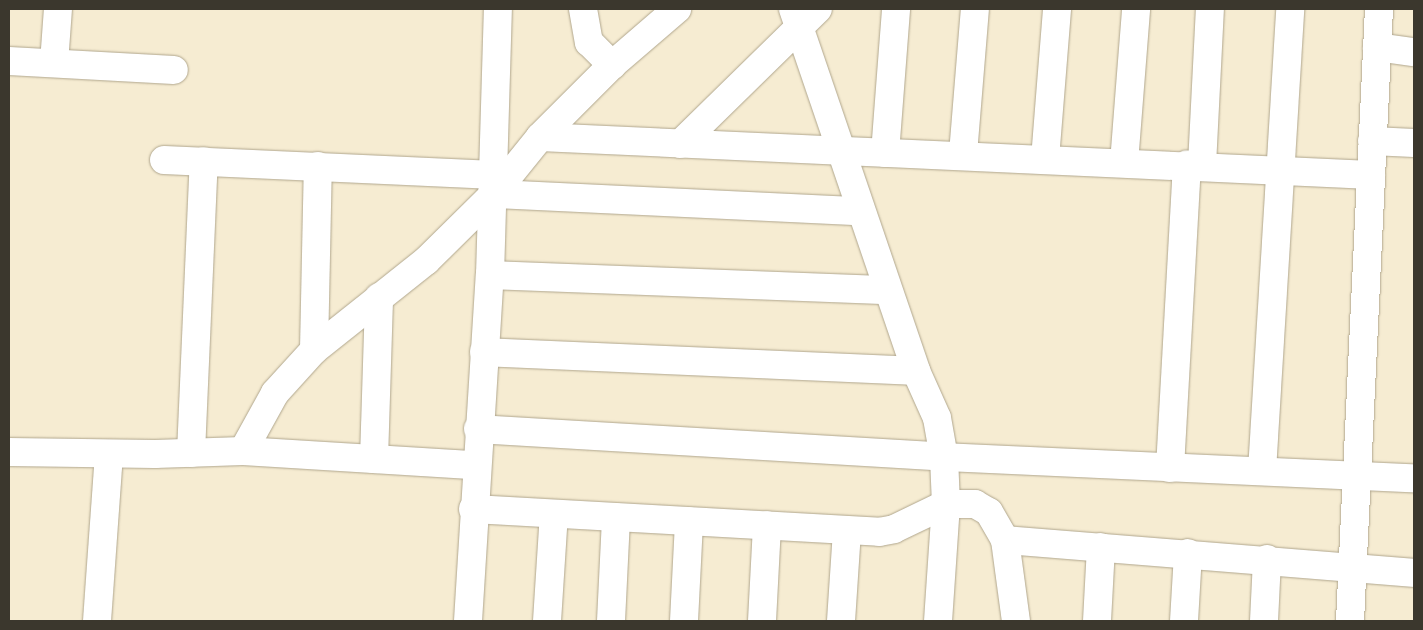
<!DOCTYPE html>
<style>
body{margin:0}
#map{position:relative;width:1423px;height:630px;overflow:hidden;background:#f6ecd2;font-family:Roboto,sans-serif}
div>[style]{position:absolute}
.roads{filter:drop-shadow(0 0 1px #b0a68d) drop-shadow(0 0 1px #b0a68d)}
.minor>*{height:28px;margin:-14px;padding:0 14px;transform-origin:14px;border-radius:14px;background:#fff}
span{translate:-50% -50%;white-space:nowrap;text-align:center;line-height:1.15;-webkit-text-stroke:5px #f6ecd2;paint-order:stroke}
.frame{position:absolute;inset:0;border:10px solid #3b372d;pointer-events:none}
</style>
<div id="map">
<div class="roads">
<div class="minor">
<div style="left:583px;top:9px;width:34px;rotate:80deg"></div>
<div style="left:589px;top:42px;width:33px;rotate:45deg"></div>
<div style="left:793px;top:9px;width:382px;rotate:71.2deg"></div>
<div style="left:916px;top:371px;width:51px;rotate:65.9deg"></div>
<div style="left:937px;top:418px;width:40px;rotate:80deg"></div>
<div style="left:944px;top:457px;width:47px;rotate:87.6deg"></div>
<div style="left:946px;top:504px;width:117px;rotate:93.9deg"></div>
<div style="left:1377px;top:47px;width:37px;rotate:8deg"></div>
<div style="left:9px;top:61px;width:165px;rotate:3.1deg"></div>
<div style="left:54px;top:63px;width:54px;rotate:-85.8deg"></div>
<div style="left:540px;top:137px;width:832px;rotate:2.62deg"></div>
<div style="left:1372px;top:141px;width:42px;rotate:2.7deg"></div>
<div style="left:680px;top:144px;width:193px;rotate:-44.4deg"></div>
<div style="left:885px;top:153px;width:144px;rotate:-85.6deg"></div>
<div style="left:963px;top:154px;width:145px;rotate:-85.3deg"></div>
<div style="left:1045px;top:159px;width:150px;rotate:-85.4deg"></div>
<div style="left:164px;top:160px;width:331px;rotate:2.6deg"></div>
<div style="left:1124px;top:163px;width:154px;rotate:-85.5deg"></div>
<div style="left:1202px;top:165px;width:156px;rotate:-87.1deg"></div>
<div style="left:494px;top:194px;width:367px;rotate:2.7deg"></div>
<div style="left:490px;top:275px;width:398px;rotate:2.2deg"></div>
<div style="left:314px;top:350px;width:184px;rotate:-88.8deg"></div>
<div style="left:484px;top:352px;width:432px;rotate:2.5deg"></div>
<div style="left:478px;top:429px;width:467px;rotate:3.4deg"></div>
<div style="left:944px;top:457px;width:470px;rotate:2.6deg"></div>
<div style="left:243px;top:451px;width:66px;rotate:-61.1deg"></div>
<div style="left:275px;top:393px;width:58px;rotate:-47.8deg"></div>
<div style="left:314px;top:350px;width:143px;rotate:-38.5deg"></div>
<div style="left:426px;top:261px;width:95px;rotate:-44.6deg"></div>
<div style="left:494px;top:194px;width:73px;rotate:-51.1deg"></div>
<div style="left:540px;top:137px;width:102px;rotate:-45deg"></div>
<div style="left:612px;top:65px;width:86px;rotate:-40.7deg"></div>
<div style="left:9px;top:452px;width:146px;rotate:0.8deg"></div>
<div style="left:155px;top:454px;width:88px;rotate:-2deg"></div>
<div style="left:243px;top:451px;width:232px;rotate:3.5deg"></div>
<div style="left:191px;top:453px;width:292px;rotate:-87.5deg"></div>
<div style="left:374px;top:459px;width:162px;rotate:-88.2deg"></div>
<div style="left:1170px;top:468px;width:304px;rotate:-86.8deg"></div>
<div style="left:1262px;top:471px;width:463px;rotate:-86.5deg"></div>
<div style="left:473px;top:509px;width:407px;rotate:3.2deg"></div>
<div style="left:879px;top:532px;width:15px;rotate:-11deg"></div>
<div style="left:894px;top:529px;width:58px;rotate:-25.7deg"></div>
<div style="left:946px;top:504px;width:29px"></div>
<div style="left:975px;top:504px;width:16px;rotate:30deg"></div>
<div style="left:989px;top:512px;width:32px;rotate:60deg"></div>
<div style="left:1005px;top:540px;width:82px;rotate:82.3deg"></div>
<div style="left:1005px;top:540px;width:410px;rotate:4.6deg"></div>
<div style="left:97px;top:621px;width:167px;rotate:-85.9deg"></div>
<div style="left:468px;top:621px;width:347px;rotate:-86.4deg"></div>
<div style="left:490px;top:275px;width:266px;rotate:-88.3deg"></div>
<div style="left:547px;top:621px;width:107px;rotate:-86.3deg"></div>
<div style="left:611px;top:621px;width:104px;rotate:-87.2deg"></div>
<div style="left:684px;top:621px;width:100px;rotate:-87.1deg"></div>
<div style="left:762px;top:621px;width:96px;rotate:-87deg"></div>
<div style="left:841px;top:621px;width:91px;rotate:-86.2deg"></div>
<div style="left:1097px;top:621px;width:74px;rotate:-86.9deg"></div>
<div style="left:1184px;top:621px;width:68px;rotate:-86.6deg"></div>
<div style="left:1264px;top:621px;width:62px;rotate:-87.2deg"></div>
<div style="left:1350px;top:621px;width:613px;rotate:-87.29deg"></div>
</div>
</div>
<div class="frame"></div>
</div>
